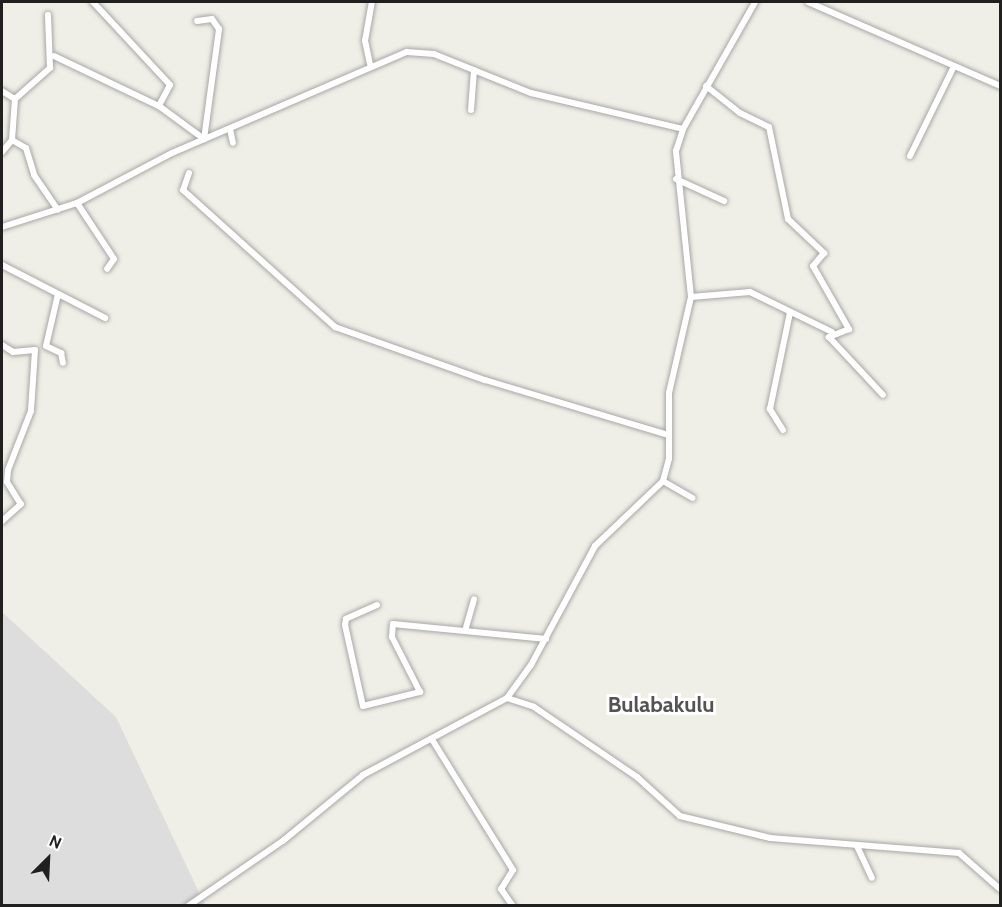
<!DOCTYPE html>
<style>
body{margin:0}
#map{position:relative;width:1002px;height:907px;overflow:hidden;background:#f0efe7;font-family:Cabin,sans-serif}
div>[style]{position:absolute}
.residential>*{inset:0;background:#dedddd}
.roads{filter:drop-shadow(0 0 2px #a7a7a7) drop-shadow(0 0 2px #a7a7a7)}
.minor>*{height:6px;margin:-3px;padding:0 3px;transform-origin:3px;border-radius:3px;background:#fff}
span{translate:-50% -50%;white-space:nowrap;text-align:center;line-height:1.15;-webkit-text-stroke:6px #fff;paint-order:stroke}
.quarter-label{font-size:22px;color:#535353;font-weight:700}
.frame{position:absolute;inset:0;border:3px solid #202020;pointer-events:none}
.north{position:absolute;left:18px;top:829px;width:60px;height:60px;-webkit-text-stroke:4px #fff;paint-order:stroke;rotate:24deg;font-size:16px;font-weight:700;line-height:24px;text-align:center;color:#202020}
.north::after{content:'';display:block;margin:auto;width:21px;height:27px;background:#202020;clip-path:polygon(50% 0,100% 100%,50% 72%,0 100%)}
</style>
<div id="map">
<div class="residential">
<div style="clip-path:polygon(2px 612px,116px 717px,205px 905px,2px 905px)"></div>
</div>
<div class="roads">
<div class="minor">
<div style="left:93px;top:2px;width:113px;rotate:47.1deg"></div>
<div style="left:170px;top:85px;width:24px;rotate:118deg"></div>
<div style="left:808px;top:2px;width:210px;rotate:23.6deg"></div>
<div style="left:54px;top:56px;width:116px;rotate:25.5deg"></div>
<div style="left:159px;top:106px;width:56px;rotate:36.3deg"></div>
<div style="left:204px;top:139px;width:111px;rotate:-82.2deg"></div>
<div style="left:219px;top:29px;width:12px;rotate:-125deg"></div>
<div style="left:212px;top:19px;width:15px;rotate:172deg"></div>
<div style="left:370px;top:64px;width:24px;rotate:-102deg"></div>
<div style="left:365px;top:41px;width:40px;rotate:-80deg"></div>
<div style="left:706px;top:86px;width:43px;rotate:38.5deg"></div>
<div style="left:740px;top:113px;width:32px;rotate:26deg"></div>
<div style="left:769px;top:127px;width:94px;rotate:78.3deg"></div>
<div style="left:788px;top:219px;width:50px;rotate:43.4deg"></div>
<div style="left:824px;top:253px;width:17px;rotate:130deg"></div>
<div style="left:813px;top:266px;width:73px;rotate:60.3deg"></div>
<div style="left:849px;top:329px;width:22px;rotate:158deg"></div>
<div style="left:829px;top:337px;width:79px;rotate:47deg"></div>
<div style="left:2px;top:91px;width:15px;rotate:32deg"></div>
<div style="left:15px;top:99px;width:41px;rotate:94.2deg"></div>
<div style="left:12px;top:140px;width:16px;rotate:30deg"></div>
<div style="left:26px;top:148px;width:28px;rotate:73deg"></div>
<div style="left:34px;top:175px;width:42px;rotate:55.6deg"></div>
<div style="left:15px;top:99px;width:47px;rotate:-41.5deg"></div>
<div style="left:50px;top:68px;width:53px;rotate:-92.2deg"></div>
<div style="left:471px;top:110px;width:40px;rotate:-85.7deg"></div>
<div style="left:230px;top:129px;width:14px;rotate:78deg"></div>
<div style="left:2px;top:152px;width:16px;rotate:-50deg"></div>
<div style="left:910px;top:156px;width:100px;rotate:-63.9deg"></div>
<div style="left:189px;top:173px;width:18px;rotate:109deg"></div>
<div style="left:183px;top:190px;width:205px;rotate:42deg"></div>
<div style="left:335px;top:327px;width:159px;rotate:19.5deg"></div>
<div style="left:485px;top:380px;width:191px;rotate:16.7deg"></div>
<div style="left:676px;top:179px;width:53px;rotate:24.6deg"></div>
<div style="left:77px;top:203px;width:67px;rotate:56.5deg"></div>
<div style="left:114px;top:259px;width:12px;rotate:125deg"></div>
<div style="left:2px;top:227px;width:79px;rotate:-17.7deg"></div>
<div style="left:77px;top:203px;width:107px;rotate:-27.8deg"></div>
<div style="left:172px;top:153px;width:256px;rotate:-23.3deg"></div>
<div style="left:407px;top:52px;width:27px;rotate:4deg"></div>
<div style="left:434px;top:54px;width:105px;rotate:21.9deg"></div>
<div style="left:531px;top:93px;width:156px;rotate:13.3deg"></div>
<div style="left:2px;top:265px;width:116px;rotate:27.2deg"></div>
<div style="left:58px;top:294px;width:53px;rotate:103deg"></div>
<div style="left:46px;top:346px;width:17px;rotate:25deg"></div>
<div style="left:61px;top:353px;width:10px;rotate:79deg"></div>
<div style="left:691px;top:297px;width:59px;rotate:-4.8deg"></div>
<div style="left:750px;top:292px;width:91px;rotate:26deg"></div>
<div style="left:2px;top:345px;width:13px;rotate:32deg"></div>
<div style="left:13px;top:352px;width:22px;rotate:-5deg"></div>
<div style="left:35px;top:350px;width:61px;rotate:93.8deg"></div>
<div style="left:31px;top:411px;width:63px;rotate:111.3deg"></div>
<div style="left:8px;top:470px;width:12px;rotate:95deg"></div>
<div style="left:7px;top:482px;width:26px;rotate:58deg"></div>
<div style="left:21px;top:504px;width:25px;rotate:138deg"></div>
<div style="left:783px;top:430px;width:25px;rotate:-122deg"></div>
<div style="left:770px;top:409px;width:99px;rotate:-78.3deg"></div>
<div style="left:663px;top:481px;width:34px;rotate:30deg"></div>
<div style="left:377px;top:605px;width:34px;rotate:156deg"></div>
<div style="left:346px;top:619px;width:6px;rotate:99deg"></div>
<div style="left:345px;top:625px;width:83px;rotate:77.5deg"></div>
<div style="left:363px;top:706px;width:59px;rotate:-13.8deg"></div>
<div style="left:420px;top:692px;width:62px;rotate:-117deg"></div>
<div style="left:392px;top:637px;width:13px;rotate:-86deg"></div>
<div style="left:393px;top:624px;width:154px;rotate:5.6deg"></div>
<div style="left:465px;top:631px;width:33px;rotate:-74deg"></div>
<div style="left:507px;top:698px;width:28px;rotate:18deg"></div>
<div style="left:534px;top:707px;width:125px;rotate:34.2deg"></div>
<div style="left:637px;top:777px;width:58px;rotate:42.2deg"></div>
<div style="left:680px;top:816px;width:93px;rotate:13.7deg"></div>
<div style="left:770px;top:838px;width:190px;rotate:4.5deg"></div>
<div style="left:959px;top:853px;width:55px;rotate:41.3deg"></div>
<div style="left:433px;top:741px;width:152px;rotate:58.2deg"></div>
<div style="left:513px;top:870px;width:22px;rotate:122deg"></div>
<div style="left:501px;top:889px;width:21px;rotate:55deg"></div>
<div style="left:857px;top:846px;width:35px;rotate:65deg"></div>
<div style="left:188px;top:906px;width:116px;rotate:-34.5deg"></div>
<div style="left:284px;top:840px;width:102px;rotate:-39.4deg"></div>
<div style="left:363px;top:775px;width:163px;rotate:-28.1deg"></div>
<div style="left:507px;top:698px;width:41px;rotate:-54deg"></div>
<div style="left:531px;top:665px;width:135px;rotate:-61.7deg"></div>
<div style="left:595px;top:546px;width:94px;rotate:-43.7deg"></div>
<div style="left:663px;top:481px;width:23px;rotate:-75deg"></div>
<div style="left:669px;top:459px;width:66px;rotate:-90deg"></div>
<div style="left:669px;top:393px;width:98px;rotate:-77.1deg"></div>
<div style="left:691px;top:297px;width:147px;rotate:-95.9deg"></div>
<div style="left:676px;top:151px;width:23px;rotate:-72deg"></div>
<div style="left:683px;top:129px;width:146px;rotate:-60.4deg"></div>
</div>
</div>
<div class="quarter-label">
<span style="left:661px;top:705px">Bulabakulu</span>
</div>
<div class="frame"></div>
<div class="north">N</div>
</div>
